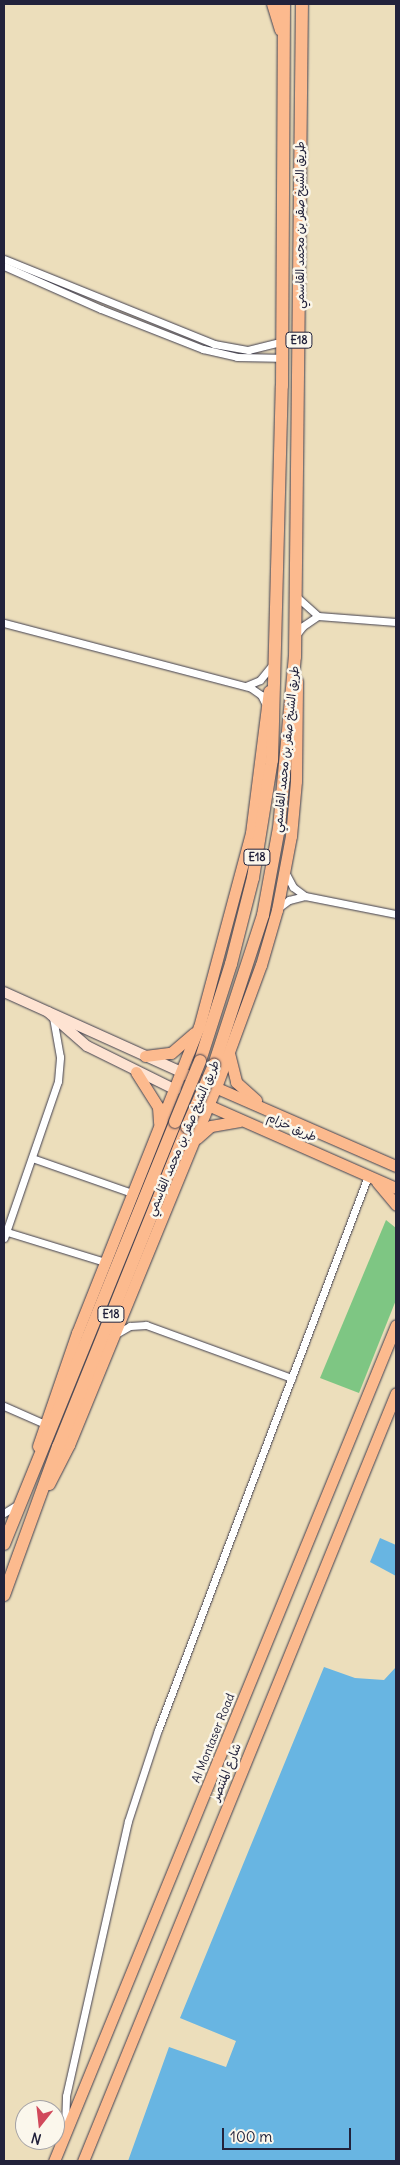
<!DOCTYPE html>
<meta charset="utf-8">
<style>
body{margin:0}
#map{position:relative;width:400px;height:2165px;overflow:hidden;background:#ecdebb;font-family:Delius,"Playpen Sans Arabic",sans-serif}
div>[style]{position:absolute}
.green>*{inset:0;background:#7ec683}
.water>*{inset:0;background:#68b5e2}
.roads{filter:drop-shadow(0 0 1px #403e4e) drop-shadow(0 0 1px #403e4e)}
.street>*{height:7px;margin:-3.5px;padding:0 3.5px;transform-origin:3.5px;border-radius:3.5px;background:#fff}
.secondary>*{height:10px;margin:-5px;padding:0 5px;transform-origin:5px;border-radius:5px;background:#fee3d2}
.primary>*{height:11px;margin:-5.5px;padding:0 5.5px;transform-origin:5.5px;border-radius:5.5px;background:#fcba8e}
.highway>*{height:12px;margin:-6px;padding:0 6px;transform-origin:6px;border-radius:6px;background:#fcba8e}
.bridges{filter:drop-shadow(0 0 1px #403e4e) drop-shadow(0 0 1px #403e4e)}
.highway-bridge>*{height:12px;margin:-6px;padding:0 6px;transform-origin:6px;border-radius:6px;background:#fcba8e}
span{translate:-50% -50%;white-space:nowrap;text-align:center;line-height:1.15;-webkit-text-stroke:5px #fbf7ec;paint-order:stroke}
.shield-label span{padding:1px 4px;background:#fbf7ec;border:1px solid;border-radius:4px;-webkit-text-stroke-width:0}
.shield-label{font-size:11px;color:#22223b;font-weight:700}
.street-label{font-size:12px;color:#22223b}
.frame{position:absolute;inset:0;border:5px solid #22223b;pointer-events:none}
.north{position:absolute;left:15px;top:2100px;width:50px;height:50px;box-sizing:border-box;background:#fbf7ec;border:1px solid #a4a2a5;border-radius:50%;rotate:196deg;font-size:14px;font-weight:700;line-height:20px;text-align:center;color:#22223b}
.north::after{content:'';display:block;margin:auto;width:18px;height:22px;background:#d1495b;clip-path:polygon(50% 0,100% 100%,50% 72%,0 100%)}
.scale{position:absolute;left:222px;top:2128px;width:129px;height:22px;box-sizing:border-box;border:2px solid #22223b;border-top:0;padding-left:6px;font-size:15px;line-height:18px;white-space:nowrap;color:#22223b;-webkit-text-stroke:4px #fbf7ec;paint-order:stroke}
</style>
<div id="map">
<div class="green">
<div style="clip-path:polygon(386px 1220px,396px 1228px,396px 1300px,359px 1393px,320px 1378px)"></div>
</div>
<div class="water">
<div style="clip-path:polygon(380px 1538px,396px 1545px,396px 1576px,370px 1562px)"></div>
<div style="clip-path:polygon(324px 1667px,355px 1678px,384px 1680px,396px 1667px,396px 2161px,128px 2161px,169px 2047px,226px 2067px,236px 2041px,180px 2018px)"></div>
</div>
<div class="roads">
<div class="street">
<div style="left:4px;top:259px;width:227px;rotate:22deg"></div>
<div style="left:214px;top:344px;width:35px;rotate:10deg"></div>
<div style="left:248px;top:350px;width:29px;rotate:-14deg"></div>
<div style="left:4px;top:266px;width:106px;rotate:23.9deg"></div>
<div style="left:101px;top:309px;width:110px;rotate:21.4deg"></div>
<div style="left:203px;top:349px;width:35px;rotate:13deg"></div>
<div style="left:237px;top:357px;width:39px;rotate:1deg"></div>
<div style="left:297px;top:597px;width:28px;rotate:42deg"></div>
<div style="left:318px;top:616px;width:78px;rotate:4.4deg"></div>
<div style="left:4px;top:623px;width:255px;rotate:14.7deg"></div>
<div style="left:251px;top:688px;width:12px;rotate:35deg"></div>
<div style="left:261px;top:695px;width:11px;rotate:63deg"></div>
<div style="left:296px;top:635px;width:11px;rotate:-52deg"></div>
<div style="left:303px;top:626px;width:18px;rotate:-34deg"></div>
<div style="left:246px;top:686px;width:15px;rotate:-23deg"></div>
<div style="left:260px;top:680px;width:19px;rotate:-51deg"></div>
<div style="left:285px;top:872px;width:17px;rotate:62deg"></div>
<div style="left:293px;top:887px;width:15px;rotate:37deg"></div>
<div style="left:305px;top:896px;width:93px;rotate:11.2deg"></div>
<div style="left:277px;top:909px;width:15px;rotate:-37deg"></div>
<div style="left:289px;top:900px;width:16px;rotate:-14deg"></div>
<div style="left:32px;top:1158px;width:106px;rotate:19.3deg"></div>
<div style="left:4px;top:1231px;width:106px;rotate:17.1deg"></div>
<div style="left:4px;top:1238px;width:166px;rotate:-71deg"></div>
<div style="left:58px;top:1081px;width:24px;rotate:-85deg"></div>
<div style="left:60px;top:1057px;width:40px;rotate:-100deg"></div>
<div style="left:116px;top:1334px;width:16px;rotate:-30deg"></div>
<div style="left:130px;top:1326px;width:16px;rotate:-4deg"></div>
<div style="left:146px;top:1325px;width:155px;rotate:20deg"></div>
<div style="left:4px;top:1406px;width:45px;rotate:23.7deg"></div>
<div style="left:4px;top:1513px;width:15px;rotate:-32deg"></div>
<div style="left:65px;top:2126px;width:30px;rotate:-88deg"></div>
<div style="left:66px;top:2096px;width:282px;rotate:-77.3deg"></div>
<div style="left:128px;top:1821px;width:96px;rotate:-71.8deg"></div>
<div style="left:158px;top:1730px;width:592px;rotate:-69.24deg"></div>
</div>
<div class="secondary">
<div style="left:4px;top:992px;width:196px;rotate:24.3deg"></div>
<div style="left:48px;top:1012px;width:52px;rotate:41.1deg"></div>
<div style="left:87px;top:1046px;width:99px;rotate:26.3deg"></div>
</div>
<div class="primary">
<div style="left:229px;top:1053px;width:30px;rotate:76deg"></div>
<div style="left:236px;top:1082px;width:27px;rotate:42deg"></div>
<div style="left:145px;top:1056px;width:26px;rotate:-7deg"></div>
<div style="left:171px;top:1053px;width:30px;rotate:-41deg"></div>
<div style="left:136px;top:1072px;width:41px;rotate:57.8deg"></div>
<div style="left:158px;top:1107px;width:16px;rotate:86deg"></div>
<div style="left:185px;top:1074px;width:230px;rotate:23.6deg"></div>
<div style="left:201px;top:1102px;width:213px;rotate:23.8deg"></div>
<div style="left:197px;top:1138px;width:18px;rotate:-41deg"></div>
<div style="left:211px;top:1126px;width:29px;rotate:-10deg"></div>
<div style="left:377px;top:1182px;width:30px;rotate:50deg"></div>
<div style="left:38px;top:1446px;width:120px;rotate:-71deg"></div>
<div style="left:77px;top:1333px;width:329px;rotate:-68.3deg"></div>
<div style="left:199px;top:1027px;width:201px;rotate:-75deg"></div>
<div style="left:251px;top:833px;width:143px;rotate:-82.8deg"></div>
<div style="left:49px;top:1484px;width:44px;rotate:-62.9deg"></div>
<div style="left:69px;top:1445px;width:387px;rotate:-67.7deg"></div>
<div style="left:216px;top:1087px;width:130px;rotate:-69.8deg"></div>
<div style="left:261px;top:965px;width:57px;rotate:-73.8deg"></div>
<div style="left:277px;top:910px;width:75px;rotate:-79.3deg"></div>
<div style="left:291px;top:836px;width:55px;rotate:-84.8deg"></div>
<div style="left:296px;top:781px;width:100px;rotate:-89.4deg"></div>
<div style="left:54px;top:2161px;width:903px;rotate:-67.75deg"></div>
<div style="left:83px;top:2161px;width:829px;rotate:-67.83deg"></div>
</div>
<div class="highway">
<div style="left:273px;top:4px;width:27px;rotate:73deg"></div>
<div style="left:200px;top:1061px;width:102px;rotate:-72.3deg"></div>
<div style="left:231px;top:964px;width:89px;rotate:-75.7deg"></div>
<div style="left:253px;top:878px;width:120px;rotate:-80.9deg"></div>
<div style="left:272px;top:760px;width:374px;rotate:-88.5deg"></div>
<div style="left:282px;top:386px;width:382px;rotate:-89.7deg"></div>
<div style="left:214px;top:1065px;width:158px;rotate:-71.9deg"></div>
<div style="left:263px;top:915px;width:88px;rotate:-79.6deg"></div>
<div style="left:279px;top:828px;width:172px;rotate:-84.7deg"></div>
<div style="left:295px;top:657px;width:653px;rotate:-89.39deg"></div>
<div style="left:4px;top:1544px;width:455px;rotate:-67.9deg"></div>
<div style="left:4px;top:1595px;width:158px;rotate:-70deg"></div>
<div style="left:58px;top:1447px;width:345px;rotate:-68deg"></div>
</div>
</div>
<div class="bridges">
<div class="highway-bridge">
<div style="left:175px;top:1122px;width:66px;rotate:-67.7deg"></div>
<div style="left:187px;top:1127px;width:68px;rotate:-66.5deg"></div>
</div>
</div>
<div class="shield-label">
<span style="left:299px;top:340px">E18</span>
<span style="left:257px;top:857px">E18</span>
<span style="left:111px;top:1314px">E18</span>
</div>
<div class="street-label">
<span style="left:300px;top:225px;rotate:-90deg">طريق الشيخ صقر بن محمد القاسمي</span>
<span style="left:286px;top:749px;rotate:-84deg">طريق الشيخ صقر بن محمد القاسمي</span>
<span style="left:292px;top:1127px;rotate:24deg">طريق خزام</span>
<span style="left:183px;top:1138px;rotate:-67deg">طريق الشيخ صقر بن محمد القاسمي</span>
<span style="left:213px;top:1738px;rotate:-68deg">Al Montaser Road</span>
<span style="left:226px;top:1772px;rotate:-68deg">شارع المنتصر</span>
</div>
<div class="frame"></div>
<div class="north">N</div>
<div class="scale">100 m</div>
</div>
